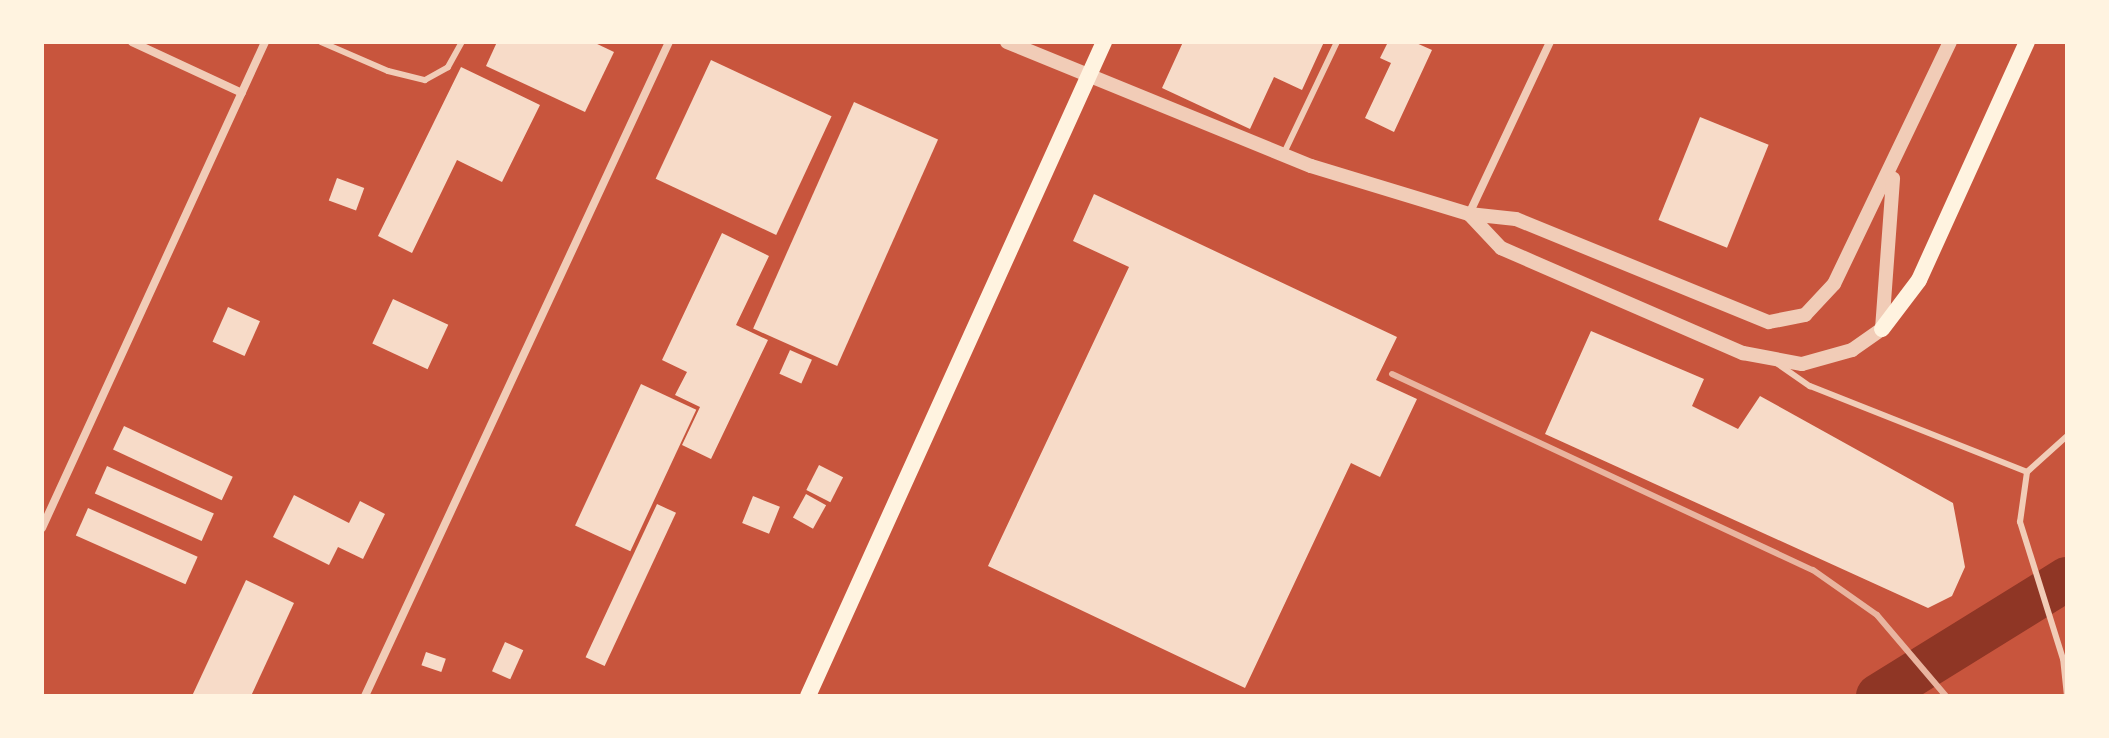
<!DOCTYPE html>
<style>
body{margin:0}
#map{position:relative;width:2109px;height:738px;overflow:hidden;background:#c8553d;font-family:Inter,sans-serif}
div>[style]{position:absolute}
.river>*{height:44px;margin:-22px;padding:0 22px;transform-origin:22px;border-radius:22px;background:#8f3625}
.building>*{inset:0;background:#f7dbc8;transform-origin:0 0}
.service>*{height:6px;margin:-3px;padding:0 3px;transform-origin:3px;border-radius:3px;background:#f1ccb7}
.minor>*{height:8px;margin:-4px;padding:0 4px;transform-origin:4px;border-radius:4px;background:#f1ccb7}
.tertiary>*{height:14px;margin:-7px;padding:0 7px;transform-origin:7px;border-radius:7px;background:#f1ccb7}
.secondary>*{height:16px;margin:-8px;padding:0 8px;transform-origin:8px;border-radius:8px;background:#fff3e0}
.rail>*{height:6px;margin:-3px;padding:0 3px;transform-origin:3px;border-radius:3px;background:#e9b49f}
span{translate:-50% -50%;white-space:nowrap;text-align:center;line-height:1.15;-webkit-text-stroke:6px #fff3e0;paint-order:stroke}
.frame{position:absolute;inset:0;border:44px solid #fff3e0;pointer-events:none}
</style>
<div id="map">
<div class="river">
<div style="left:1878px;top:696px;width:222px;rotate:-31.8deg"></div>
</div>
<div class="building">
<div style="clip-path:polygon(497px 42px,593px 42px,614px 52px,585px 112px,486px 66px)"></div>
<div style="clip-path:polygon(1183px 42px,1324px 42px,1302px 90px,1274px 77px,1250px 129px,1162px 88px)"></div>
<div style="clip-path:polygon(1388px 42px,1414px 42px,1432px 50px,1394px 132px,1365px 118px,1391px 63px,1380px 58px)"></div>
<div style="left:711px;top:60px;width:133px;height:131px;rotate:25deg"></div>
<div style="clip-path:polygon(461px 67px,540px 105px,502px 182px,457px 160px,412px 253px,378px 236px)"></div>
<div style="left:854px;top:102px;width:92px;height:248px;rotate:24deg"></div>
<div style="left:1700px;top:117px;width:74px;height:111px;rotate:22deg"></div>
<div style="left:337px;top:178px;width:29px;height:24px;rotate:20deg"></div>
<div style="clip-path:polygon(1094px 194px,1397px 337px,1376px 380px,1417px 399px,1380px 477px,1351px 463px,1245px 688px,988px 566px,1129px 267px,1073px 241px)"></div>
<div style="clip-path:polygon(722px 233px,769px 256px,736px 325px,768px 340px,711px 459px,682px 445px,700px 407px,675px 395px,687px 372px,662px 360px)"></div>
<div style="left:393px;top:299px;width:61px;height:49px;rotate:25deg"></div>
<div style="left:228px;top:307px;width:35px;height:38px;rotate:24deg"></div>
<div style="clip-path:polygon(1591px 331px,1704px 379px,1692px 406px,1738px 429px,1760px 396px,1953px 503px,1965px 567px,1952px 596px,1928px 608px,1545px 434px)"></div>
<div style="left:790px;top:350px;width:24px;height:26px;rotate:24deg"></div>
<div style="left:641px;top:384px;width:61px;height:156px;rotate:25deg"></div>
<div style="left:124px;top:426px;width:120px;height:26px;rotate:25deg"></div>
<div style="left:819px;top:465px;width:27px;height:28px;rotate:27deg"></div>
<div style="left:107px;top:466px;width:117px;height:30px;rotate:24deg"></div>
<div style="left:806px;top:494px;width:23px;height:27px;rotate:29deg"></div>
<div style="clip-path:polygon(294px 495px,349px 523px,360px 501px,385px 514px,363px 559px,338px 547px,329px 565px,273px 537px)"></div>
<div style="left:753px;top:496px;width:29px;height:29px;rotate:22deg"></div>
<div style="left:657px;top:504px;width:21px;height:169px;rotate:25deg"></div>
<div style="left:88px;top:508px;width:120px;height:30px;rotate:24deg"></div>
<div style="clip-path:polygon(246px 580px,294px 603px,251px 696px,192px 696px)"></div>
<div style="left:505px;top:642px;width:20px;height:32px;rotate:24deg"></div>
<div style="left:426px;top:652px;width:21px;height:14px;rotate:19deg"></div>
</div>
<div class="service">
<div style="left:321px;top:42px;width:73px;rotate:23.4deg"></div>
<div style="left:388px;top:71px;width:38px;rotate:14deg"></div>
<div style="left:425px;top:80px;width:26px;rotate:-29deg"></div>
<div style="left:448px;top:67px;width:29px;rotate:-61deg"></div>
<div style="left:1284px;top:153px;width:123px;rotate:-64.5deg"></div>
<div style="left:1778px;top:364px;width:39px;rotate:35deg"></div>
<div style="left:1810px;top:386px;width:233px;rotate:21.6deg"></div>
<div style="left:2067px;top:696px;width:37px;rotate:-96deg"></div>
<div style="left:2063px;top:659px;width:144px;rotate:-107.4deg"></div>
<div style="left:2020px;top:522px;width:50px;rotate:-82deg"></div>
<div style="left:2027px;top:472px;width:54px;rotate:-42deg"></div>
</div>
<div class="minor">
<div style="left:132px;top:42px;width:121px;rotate:24.9deg"></div>
<div style="left:1469px;top:214px;width:190px;rotate:-64.8deg"></div>
<div style="left:42px;top:528px;width:535px;rotate:-65.35deg"></div>
<div style="left:365px;top:696px;width:721px;rotate:-65.07deg"></div>
</div>
<div class="tertiary">
<div style="left:1007px;top:42px;width:328px;rotate:22.2deg"></div>
<div style="left:1311px;top:166px;width:165px;rotate:16.9deg"></div>
<div style="left:1469px;top:214px;width:47px;rotate:6.1deg"></div>
<div style="left:1516px;top:219px;width:273px;rotate:22.2deg"></div>
<div style="left:1769px;top:322px;width:37px;rotate:-11deg"></div>
<div style="left:1805px;top:315px;width:42px;rotate:-46.9deg"></div>
<div style="left:1834px;top:284px;width:268px;rotate:-64.4deg"></div>
<div style="left:1469px;top:214px;width:47px;rotate:46.7deg"></div>
<div style="left:1501px;top:248px;width:264px;rotate:23.5deg"></div>
<div style="left:1743px;top:353px;width:60px;rotate:10.6deg"></div>
<div style="left:1802px;top:364px;width:52px;rotate:-15.6deg"></div>
<div style="left:1852px;top:350px;width:37px;rotate:-35deg"></div>
<div style="left:1882px;top:329px;width:151px;rotate:-85.8deg"></div>
</div>
<div class="secondary">
<div style="left:1882px;top:329px;width:61px;rotate:-52.9deg"></div>
<div style="left:1919px;top:280px;width:261px;rotate:-65.6deg"></div>
<div style="left:808px;top:696px;width:718px;rotate:-65.65deg"></div>
</div>
<div class="rail">
<div style="left:1392px;top:374px;width:464px;rotate:25deg"></div>
<div style="left:1813px;top:570px;width:78px;rotate:35.1deg"></div>
<div style="left:1877px;top:615px;width:106px;rotate:49.6deg"></div>
</div>
<div class="frame"></div>
</div>
